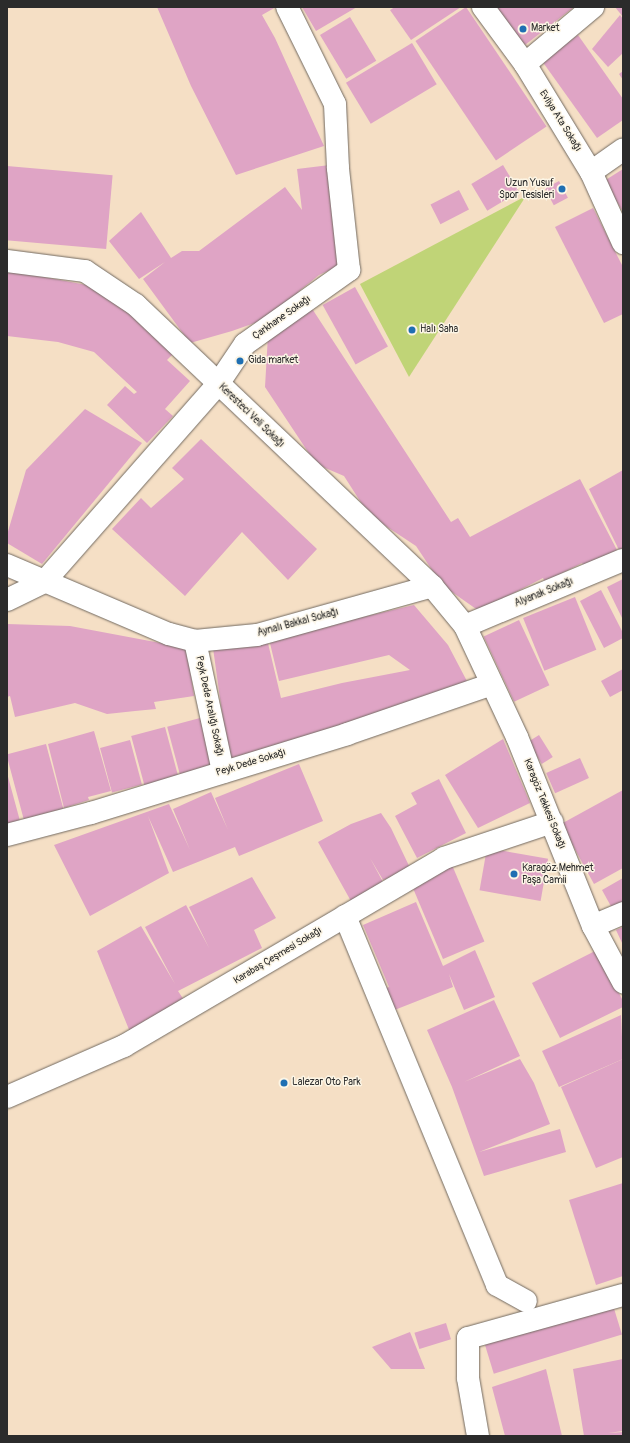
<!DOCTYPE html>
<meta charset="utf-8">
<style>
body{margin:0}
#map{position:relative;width:630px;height:1443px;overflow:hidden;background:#f5dfc5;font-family:Pangolin,sans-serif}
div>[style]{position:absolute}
.green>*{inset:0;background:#c0d477}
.building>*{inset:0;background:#dfa4c5;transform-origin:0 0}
.roads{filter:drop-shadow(0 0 1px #726a61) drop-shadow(0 0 1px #726a61)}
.street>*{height:22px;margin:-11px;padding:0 11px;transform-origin:11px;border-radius:11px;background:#fff}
.dots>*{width:11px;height:11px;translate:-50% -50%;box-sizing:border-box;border:2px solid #fcf5e5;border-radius:50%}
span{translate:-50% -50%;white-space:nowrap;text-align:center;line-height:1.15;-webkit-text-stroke:3px #fcf5e5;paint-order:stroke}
.poi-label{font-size:10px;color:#2b2b2b}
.left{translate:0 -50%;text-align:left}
.right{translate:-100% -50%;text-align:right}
.street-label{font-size:10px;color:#2b2b2b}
.frame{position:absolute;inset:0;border:8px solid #2b2b2b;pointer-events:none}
</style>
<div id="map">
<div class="green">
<div style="clip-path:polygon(526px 196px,409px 377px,360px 284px)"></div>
</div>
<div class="building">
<div style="clip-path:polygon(157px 7px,276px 7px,262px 15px,275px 38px,324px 146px,236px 175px,191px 86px)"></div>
<div style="clip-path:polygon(302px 7px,357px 7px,316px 31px)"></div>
<div style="clip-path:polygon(395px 7px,461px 7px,411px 40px,390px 10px)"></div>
<div style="left:466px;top:7px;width:144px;height:61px;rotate:56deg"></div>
<div style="clip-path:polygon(496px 7px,574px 7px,525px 45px)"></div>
<div style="clip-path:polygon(615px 7px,623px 7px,623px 17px)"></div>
<div style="clip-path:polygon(620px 15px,623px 19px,623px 53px,608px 67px,592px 49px)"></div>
<div style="left:350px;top:17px;width:51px;height:35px;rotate:59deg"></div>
<div style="clip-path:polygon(578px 35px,623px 99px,623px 120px,597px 138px,542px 61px)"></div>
<div style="left:412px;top:43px;width:48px;height:77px;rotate:59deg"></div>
<div style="clip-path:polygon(623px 71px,623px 80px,619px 74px)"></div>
<div style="clip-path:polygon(330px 165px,341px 265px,319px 275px,298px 292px,302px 297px,280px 314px,232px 331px,190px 343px,143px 279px,165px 262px,139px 279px,109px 241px,141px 212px,171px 258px,182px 251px,199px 251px,285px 187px,302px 210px,297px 169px)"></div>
<div style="left:503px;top:165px;width:31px;height:37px;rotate:59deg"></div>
<div style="left:7px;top:166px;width:106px;height:74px;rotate:5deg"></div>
<div style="clip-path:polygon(623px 169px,623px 212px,604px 181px)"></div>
<div style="left:559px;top:181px;width:19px;height:16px;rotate:62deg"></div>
<div style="left:459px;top:190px;width:22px;height:32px;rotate:63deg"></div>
<div style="clip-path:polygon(593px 208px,623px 267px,623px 314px,604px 323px,555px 227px)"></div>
<div style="clip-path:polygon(7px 270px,108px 289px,175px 352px,167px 360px,190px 381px,165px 409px,173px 416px,147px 443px,107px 405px,125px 386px,134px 394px,137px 392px,94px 352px,58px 342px,7px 336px)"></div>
<div style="left:355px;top:287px;width:68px;height:37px;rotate:61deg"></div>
<div style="clip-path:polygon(311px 307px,451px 522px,458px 518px,470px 537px,580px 479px,617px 550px,585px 567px,582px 563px,545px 582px,543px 578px,479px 611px,442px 585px,416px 546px,369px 515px,344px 476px,316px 464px,265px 387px,268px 335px)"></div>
<div style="clip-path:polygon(85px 409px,142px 443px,42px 564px,7px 543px,7px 535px,26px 470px)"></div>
<div style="clip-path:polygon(201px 439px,317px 549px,288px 580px,242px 532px,185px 596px,112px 529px,141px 498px,151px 508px,184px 479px,172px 468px)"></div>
<div style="clip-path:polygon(623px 470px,623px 548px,619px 550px,589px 489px)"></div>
<div style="clip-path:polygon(623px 579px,623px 620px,607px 587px)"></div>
<div style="clip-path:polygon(601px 590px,623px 633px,623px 638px,604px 648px,580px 601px)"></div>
<div style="left:575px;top:597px;width:57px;height:56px;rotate:68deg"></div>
<div style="clip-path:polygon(414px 605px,448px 645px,469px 685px,229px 763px,213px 648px,267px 639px,281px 698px,342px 683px,410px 670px,389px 655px,279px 681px,269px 639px)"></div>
<div style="left:519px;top:620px;width:72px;height:39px;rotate:65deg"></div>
<div style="clip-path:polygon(7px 624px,70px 626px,187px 648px,194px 696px,154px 702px,156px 709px,135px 711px,107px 714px,75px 703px,15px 717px,10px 696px,7px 697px)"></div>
<div style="clip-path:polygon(623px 669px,623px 690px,610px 697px,601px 681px)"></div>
<div style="left:200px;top:718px;width:49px;height:34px;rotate:75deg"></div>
<div style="left:165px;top:727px;width:53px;height:35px;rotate:75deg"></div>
<div style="clip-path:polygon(94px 731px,111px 791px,88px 797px,89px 800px,64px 808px,48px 744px)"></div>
<div style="left:539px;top:735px;width:26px;height:13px;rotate:58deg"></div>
<div style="clip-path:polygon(503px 739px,530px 803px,478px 828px,445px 775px)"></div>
<div style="left:130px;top:740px;width:46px;height:31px;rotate:75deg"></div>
<div style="left:46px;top:744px;width:67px;height:41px;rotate:75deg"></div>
<div style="left:580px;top:758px;width:22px;height:37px;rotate:66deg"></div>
<div style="clip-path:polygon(299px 764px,323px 821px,239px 856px,235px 847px,173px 872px,148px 816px,169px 873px,90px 916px,54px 845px,169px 804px,190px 850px,173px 809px,211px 792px,228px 830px,215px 798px)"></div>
<div style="clip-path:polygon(7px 773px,20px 821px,7px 825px)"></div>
<div style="clip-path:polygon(439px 779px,466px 833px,417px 858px,395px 816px,417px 804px,411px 793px)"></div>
<div style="clip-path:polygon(623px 790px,623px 868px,594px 884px,561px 824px)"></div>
<div style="clip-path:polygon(381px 813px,391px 828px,411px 870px,383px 880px,370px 858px,383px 882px,352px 903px,318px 842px,351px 824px)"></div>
<div style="left:487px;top:848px;width:62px;height:43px;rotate:10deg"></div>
<div style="left:452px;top:865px;width:83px;height:45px;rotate:67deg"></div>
<div style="clip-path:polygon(252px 877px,276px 918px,254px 930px,262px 948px,178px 991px,184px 1000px,130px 1032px,97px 951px,141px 926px,175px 984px,145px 927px,186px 905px,209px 948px,189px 907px)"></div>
<div style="clip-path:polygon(623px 878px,623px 904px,613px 910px,602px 890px)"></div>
<div style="clip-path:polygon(416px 902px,443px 966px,475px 950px,495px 997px,464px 1010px,449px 974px,453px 987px,392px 1011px,383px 989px,389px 987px,363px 925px)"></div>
<div style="clip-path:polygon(623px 927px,623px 945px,616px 930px)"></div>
<div style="clip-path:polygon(597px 950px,623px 1001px,623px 1007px,560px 1038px,532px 983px)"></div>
<div style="clip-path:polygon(494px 1000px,520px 1056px,464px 1082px,520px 1059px,534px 1083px,550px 1124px,479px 1152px,560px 1129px,566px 1152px,484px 1176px,452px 1087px,427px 1030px)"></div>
<div style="clip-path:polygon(621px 1015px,623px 1059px,559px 1087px,542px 1051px)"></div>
<div style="clip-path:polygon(623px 1059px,623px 1157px,596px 1168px,561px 1087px)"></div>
<div style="clip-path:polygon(623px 1183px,623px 1276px,596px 1285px,569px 1200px)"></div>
<div style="left:612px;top:1302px;width:34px;height:134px;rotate:73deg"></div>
<div style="left:446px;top:1323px;width:17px;height:33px;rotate:73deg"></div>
<div style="clip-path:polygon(410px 1332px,425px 1369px,391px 1369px,372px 1347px)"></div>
<div style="clip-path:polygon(623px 1359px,623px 1431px,608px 1433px,623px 1432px,623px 1436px,584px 1436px,573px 1369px)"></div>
<div style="clip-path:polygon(546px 1369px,562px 1436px,505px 1436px,492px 1387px)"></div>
</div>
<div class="roads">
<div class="street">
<div style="left:483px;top:7px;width:71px;rotate:53.6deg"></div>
<div style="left:525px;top:64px;width:127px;rotate:58.6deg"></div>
<div style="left:591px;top:172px;width:78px;rotate:65.7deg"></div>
<div style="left:525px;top:64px;width:89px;rotate:-40deg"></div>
<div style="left:591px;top:172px;width:39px;rotate:-35deg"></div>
<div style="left:7px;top:261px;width:79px;rotate:7.3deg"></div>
<div style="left:85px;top:271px;width:61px;rotate:33.7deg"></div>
<div style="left:136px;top:305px;width:408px;rotate:43.5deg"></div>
<div style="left:432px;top:586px;width:52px;rotate:50.5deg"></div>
<div style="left:465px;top:626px;width:123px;rotate:64.9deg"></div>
<div style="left:517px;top:737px;width:204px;rotate:68.1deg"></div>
<div style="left:593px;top:926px;width:64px;rotate:61.8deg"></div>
<div style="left:7px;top:565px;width:176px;rotate:23.1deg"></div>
<div style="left:169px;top:634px;width:27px;rotate:15deg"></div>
<div style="left:195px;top:641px;width:62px;rotate:-5.5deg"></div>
<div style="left:257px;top:635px;width:182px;rotate:-15.6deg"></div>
<div style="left:7px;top:600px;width:41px;rotate:-25.9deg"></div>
<div style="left:44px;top:582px;width:264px;rotate:-48.7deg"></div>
<div style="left:218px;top:384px;width:48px;rotate:-56deg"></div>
<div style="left:245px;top:344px;width:128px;rotate:-35.4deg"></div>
<div style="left:349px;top:270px;width:103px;rotate:-96.2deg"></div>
<div style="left:338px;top:168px;width:64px;rotate:-92.7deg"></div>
<div style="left:335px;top:104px;width:108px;rotate:-116.3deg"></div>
<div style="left:465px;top:626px;width:171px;rotate:-22.7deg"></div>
<div style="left:195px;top:641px;width:134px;rotate:77.9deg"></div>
<div style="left:7px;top:835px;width:87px;rotate:-14.7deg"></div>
<div style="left:91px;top:813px;width:268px;rotate:-17.1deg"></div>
<div style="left:347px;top:734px;width:153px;rotate:-19deg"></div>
<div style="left:345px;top:916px;width:399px;rotate:67.6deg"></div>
<div style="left:497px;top:1285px;width:33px;rotate:29deg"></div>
<div style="left:593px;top:926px;width:33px;rotate:-23deg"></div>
<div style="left:7px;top:1097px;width:128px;rotate:-23.6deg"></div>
<div style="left:124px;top:1046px;width:371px;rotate:-30.4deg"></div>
<div style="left:444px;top:858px;width:114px;rotate:-18.4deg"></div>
<div style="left:478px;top:1436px;width:59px;rotate:-99.8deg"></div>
<div style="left:468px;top:1378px;width:40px;rotate:-90deg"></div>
<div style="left:468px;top:1338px;width:161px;rotate:-15.5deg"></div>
</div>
</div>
<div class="dots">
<div style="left:523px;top:29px;background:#1f6fb2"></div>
<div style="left:562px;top:189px;background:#1f6fb2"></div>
<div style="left:412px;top:330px;background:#1f6fb2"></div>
<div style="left:240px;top:361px;background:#1f6fb2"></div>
<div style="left:514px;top:874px;background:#1f6fb2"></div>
<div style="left:284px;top:1083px;background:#1f6fb2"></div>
</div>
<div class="poi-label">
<span class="left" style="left:531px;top:29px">Market</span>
<span class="right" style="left:554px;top:189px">Uzun Yusuf<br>Spor Tesisleri</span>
<span class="left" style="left:420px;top:330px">Halı Saha</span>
<span class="left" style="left:248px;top:361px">Gida market</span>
<span class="left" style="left:522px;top:874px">Karagöz Mehmet<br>Paşa Camii</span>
<span class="left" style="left:292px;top:1083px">Lalezar Oto Park</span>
</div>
<div class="street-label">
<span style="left:560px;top:121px;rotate:58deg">Evliya Ata Sokağı</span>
<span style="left:282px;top:318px;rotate:-35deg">Çarkhane Sokağı</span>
<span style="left:251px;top:416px;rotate:44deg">Keresteci Veli Sokağı</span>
<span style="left:544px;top:593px;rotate:-22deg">Alyanak Sokağı</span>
<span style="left:298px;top:623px;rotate:-15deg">Aynalı Bakkal Sokağı</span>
<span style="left:209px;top:706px;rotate:78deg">Peyk Dede Aralığı Sokağı</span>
<span style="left:251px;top:763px;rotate:-17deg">Peyk Dede Sokağı</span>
<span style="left:544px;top:804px;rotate:68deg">Karagöz Tekkesi Sokağı</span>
<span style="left:278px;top:956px;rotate:-31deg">Karabaş Çeşmesi Sokağı</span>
</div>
<div class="frame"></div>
</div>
